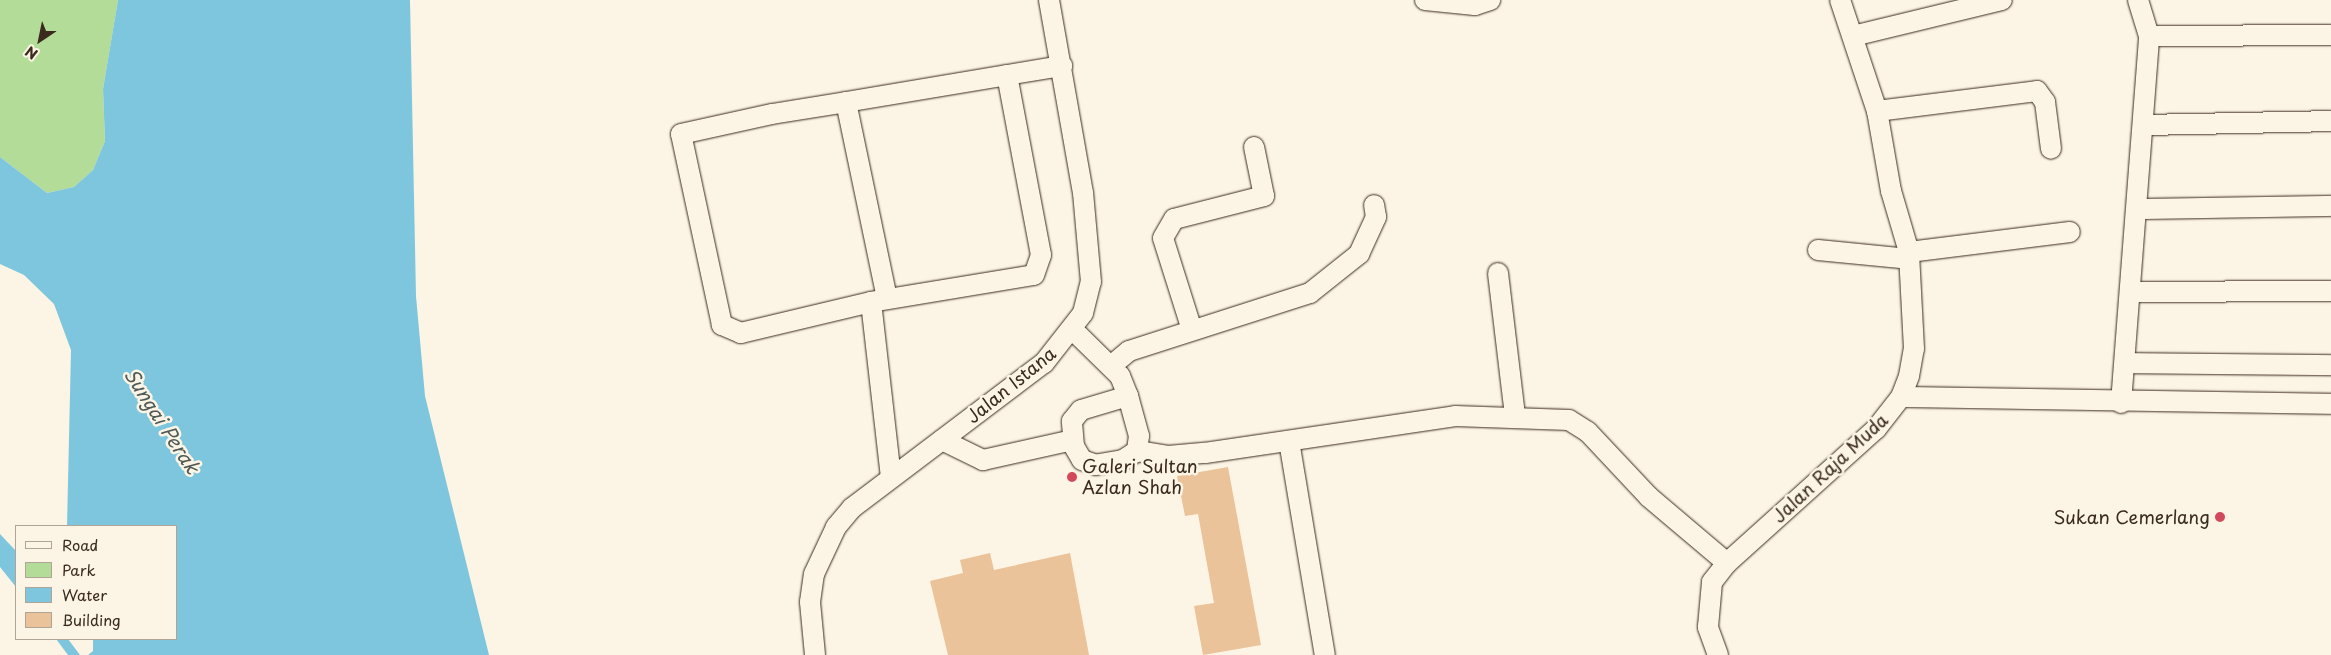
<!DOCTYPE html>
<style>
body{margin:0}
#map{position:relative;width:2331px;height:655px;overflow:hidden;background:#fcf5e5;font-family:"Playpen Sans",sans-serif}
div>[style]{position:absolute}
.green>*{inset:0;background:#b3dc98}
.water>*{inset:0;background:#7dc6dd}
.building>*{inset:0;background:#eac39a}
.roads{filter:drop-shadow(0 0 1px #3b2a1e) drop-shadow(0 0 1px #3b2a1e)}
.minor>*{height:20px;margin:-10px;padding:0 10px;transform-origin:10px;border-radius:10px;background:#fcf5e5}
.dots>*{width:14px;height:14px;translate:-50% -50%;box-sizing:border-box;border:2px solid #fcf5e5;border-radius:50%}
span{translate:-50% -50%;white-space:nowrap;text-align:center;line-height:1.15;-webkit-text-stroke:5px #fcf5e5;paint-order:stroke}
.street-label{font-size:18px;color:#3b2a1e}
.poi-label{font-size:18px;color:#3b2a1e}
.left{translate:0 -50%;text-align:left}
.right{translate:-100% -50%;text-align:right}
.water-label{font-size:19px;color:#4f5957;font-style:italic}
.legend{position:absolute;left:15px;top:525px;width:162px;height:115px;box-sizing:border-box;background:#fcf5e5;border:1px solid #afa495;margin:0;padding:6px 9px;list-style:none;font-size:15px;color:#3b2a1e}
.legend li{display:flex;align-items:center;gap:10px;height:25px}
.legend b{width:25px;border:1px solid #afa495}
.north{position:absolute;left:15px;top:15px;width:50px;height:50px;-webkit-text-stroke:4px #fcf5e5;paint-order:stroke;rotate:214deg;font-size:14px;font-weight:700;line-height:20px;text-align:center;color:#3b2a1e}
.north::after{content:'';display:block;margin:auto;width:18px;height:22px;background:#3b2a1e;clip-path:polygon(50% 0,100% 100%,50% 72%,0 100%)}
</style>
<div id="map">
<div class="green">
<div style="clip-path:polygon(0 0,118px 0,103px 89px,105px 141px,93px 170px,74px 187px,47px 193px,0 157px)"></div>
</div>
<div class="water">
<div style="clip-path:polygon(118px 0,410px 0,416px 296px,425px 396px,489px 655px,88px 655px,93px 651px,93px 639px,176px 639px,176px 526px,67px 526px,71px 350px,54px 304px,24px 275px,0 264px,0 157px,47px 193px,74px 187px,93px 170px,105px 141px,103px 89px)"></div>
<div style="clip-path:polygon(0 534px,16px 551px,16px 587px,0 567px)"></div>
<div style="clip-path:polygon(56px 639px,68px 639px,80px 655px,68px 655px)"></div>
</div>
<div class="building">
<div style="clip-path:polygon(1228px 467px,1261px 645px,1203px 655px,1194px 606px,1214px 603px,1198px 514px,1185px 516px,1177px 476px)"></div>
<div style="clip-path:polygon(990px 553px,994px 570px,1070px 553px,1089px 655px,948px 655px,930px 581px,963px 573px,960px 560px)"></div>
</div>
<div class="roads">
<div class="minor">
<div style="left:1425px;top:0;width:50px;rotate:5.7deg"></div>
<div style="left:1475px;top:5px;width:16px;rotate:-18deg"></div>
<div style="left:2138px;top:0;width:38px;rotate:73deg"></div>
<div style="left:1853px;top:36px;width:153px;rotate:-13.6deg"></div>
<div style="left:1007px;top:75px;width:183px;rotate:79.3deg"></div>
<div style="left:1041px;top:255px;width:21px;rotate:109deg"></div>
<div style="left:1034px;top:275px;width:165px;rotate:170.6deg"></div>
<div style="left:871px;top:302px;width:134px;rotate:166.6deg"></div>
<div style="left:741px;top:333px;width:21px;rotate:-157deg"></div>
<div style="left:722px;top:325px;width:195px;rotate:-102.1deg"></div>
<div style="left:681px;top:134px;width:93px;rotate:-12.4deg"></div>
<div style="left:772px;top:114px;width:75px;rotate:-9.2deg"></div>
<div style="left:846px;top:102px;width:163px;rotate:-9.5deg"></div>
<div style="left:1007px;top:75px;width:56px;rotate:-9.3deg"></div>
<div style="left:846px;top:102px;width:201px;rotate:78.2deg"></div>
<div style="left:1877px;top:111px;width:161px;rotate:-7.1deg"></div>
<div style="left:2037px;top:91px;width:14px;rotate:54deg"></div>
<div style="left:2045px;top:102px;width:47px;rotate:82.7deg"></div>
<div style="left:2144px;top:125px;width:187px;rotate:-1.2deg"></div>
<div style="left:2138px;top:209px;width:193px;rotate:-0.9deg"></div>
<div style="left:1818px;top:250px;width:91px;rotate:5.6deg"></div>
<div style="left:1909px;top:252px;width:162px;rotate:-7.1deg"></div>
<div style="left:1498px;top:273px;width:144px;rotate:83.2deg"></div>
<div style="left:2131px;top:292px;width:200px;rotate:-0.3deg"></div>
<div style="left:871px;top:302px;width:176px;rotate:83.5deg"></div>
<div style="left:1072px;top:329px;width:67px;rotate:44.4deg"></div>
<div style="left:1120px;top:376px;width:22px;rotate:68deg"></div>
<div style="left:1128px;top:396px;width:41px;rotate:74.6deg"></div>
<div style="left:1139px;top:436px;width:15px;rotate:98deg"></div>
<div style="left:1137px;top:451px;width:17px;rotate:147deg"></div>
<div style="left:1123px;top:460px;width:27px;rotate:170deg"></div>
<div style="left:1096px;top:465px;width:15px;rotate:-160deg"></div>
<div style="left:1082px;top:460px;width:16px;rotate:-120deg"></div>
<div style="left:1074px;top:446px;width:25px;rotate:-95deg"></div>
<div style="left:1072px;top:421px;width:14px;rotate:-51deg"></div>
<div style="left:1081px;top:410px;width:49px;rotate:-16.6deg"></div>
<div style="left:1192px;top:330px;width:96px;rotate:-107.5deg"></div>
<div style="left:1163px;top:238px;width:22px;rotate:-60deg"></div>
<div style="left:1174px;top:219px;width:93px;rotate:-14.3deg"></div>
<div style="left:1264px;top:196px;width:50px;rotate:-101.5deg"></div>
<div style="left:2125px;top:363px;width:206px;rotate:0.6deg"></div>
<div style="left:1111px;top:366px;width:23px;rotate:-40deg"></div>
<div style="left:1129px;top:351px;width:190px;rotate:-17.8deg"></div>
<div style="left:1310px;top:293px;width:63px;rotate:-38.5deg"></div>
<div style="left:1359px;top:254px;width:41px;rotate:-65.3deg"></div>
<div style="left:1376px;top:217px;width:12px;rotate:-99deg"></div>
<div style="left:1901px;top:397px;width:430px;rotate:0.9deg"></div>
<div style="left:2121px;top:403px;width:368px;rotate:-85.6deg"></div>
<div style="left:2149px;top:36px;width:182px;rotate:-0.3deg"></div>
<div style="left:942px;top:440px;width:46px;rotate:26deg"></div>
<div style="left:983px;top:460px;width:92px;rotate:-12.5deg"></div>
<div style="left:1289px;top:441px;width:217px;rotate:80.5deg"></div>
<div style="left:1137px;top:451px;width:31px;rotate:9deg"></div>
<div style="left:1168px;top:456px;width:37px;rotate:-5deg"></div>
<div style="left:1205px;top:453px;width:253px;rotate:-8.4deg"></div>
<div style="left:1455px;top:416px;width:114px;rotate:2deg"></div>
<div style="left:1569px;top:420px;width:22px;rotate:32deg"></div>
<div style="left:1588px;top:432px;width:89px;rotate:46.8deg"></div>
<div style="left:1649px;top:497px;width:102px;rotate:40.2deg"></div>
<div style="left:815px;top:655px;width:53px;rotate:-95.4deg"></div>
<div style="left:810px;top:602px;width:28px;rotate:-82deg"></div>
<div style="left:814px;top:574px;width:52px;rotate:-64.9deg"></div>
<div style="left:836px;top:527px;width:25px;rotate:-50deg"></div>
<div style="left:852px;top:508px;width:241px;rotate:-37.1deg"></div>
<div style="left:1044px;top:363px;width:63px;rotate:-52deg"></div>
<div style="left:1083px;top:313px;width:32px;rotate:-76deg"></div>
<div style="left:1091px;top:282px;width:89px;rotate:-95.1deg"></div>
<div style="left:1083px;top:193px;width:196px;rotate:-100deg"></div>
<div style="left:1718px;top:655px;width:30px;rotate:-110deg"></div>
<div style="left:1708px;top:627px;width:45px;rotate:-84.9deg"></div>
<div style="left:1712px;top:582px;width:24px;rotate:-52deg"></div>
<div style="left:1727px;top:563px;width:200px;rotate:-42deg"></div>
<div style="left:1876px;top:429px;width:41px;rotate:-52deg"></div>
<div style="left:1901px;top:397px;width:22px;rotate:-69deg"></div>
<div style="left:1909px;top:376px;width:27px;rotate:-80deg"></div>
<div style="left:1914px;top:349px;width:97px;rotate:-93deg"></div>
<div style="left:1909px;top:252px;width:64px;rotate:-106.4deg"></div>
<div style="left:1891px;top:191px;width:81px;rotate:-99.9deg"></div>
<div style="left:1877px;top:111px;width:117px;rotate:-108.4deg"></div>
</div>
</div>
<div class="dots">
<div style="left:1072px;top:477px;background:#d1495b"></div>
<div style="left:2220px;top:517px;background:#d1495b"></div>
</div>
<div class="street-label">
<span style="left:1011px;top:385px;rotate:-39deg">Jalan Istana</span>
<span style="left:1830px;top:468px;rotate:-43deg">Jalan Raja Muda</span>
</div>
<div class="poi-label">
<span class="left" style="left:1082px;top:477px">Galeri Sultan<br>Azlan Shah</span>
<span class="right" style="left:2210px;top:517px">Sukan Cemerlang</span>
</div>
<div class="water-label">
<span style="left:162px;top:421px;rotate:57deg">Sungai Perak</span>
</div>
<ul class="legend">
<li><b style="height:6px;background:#fcf5e5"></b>Road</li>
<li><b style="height:14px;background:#b3dc98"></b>Park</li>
<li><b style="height:14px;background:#7dc6dd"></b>Water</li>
<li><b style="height:14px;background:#eac39a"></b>Building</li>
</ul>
<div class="north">N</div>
</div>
